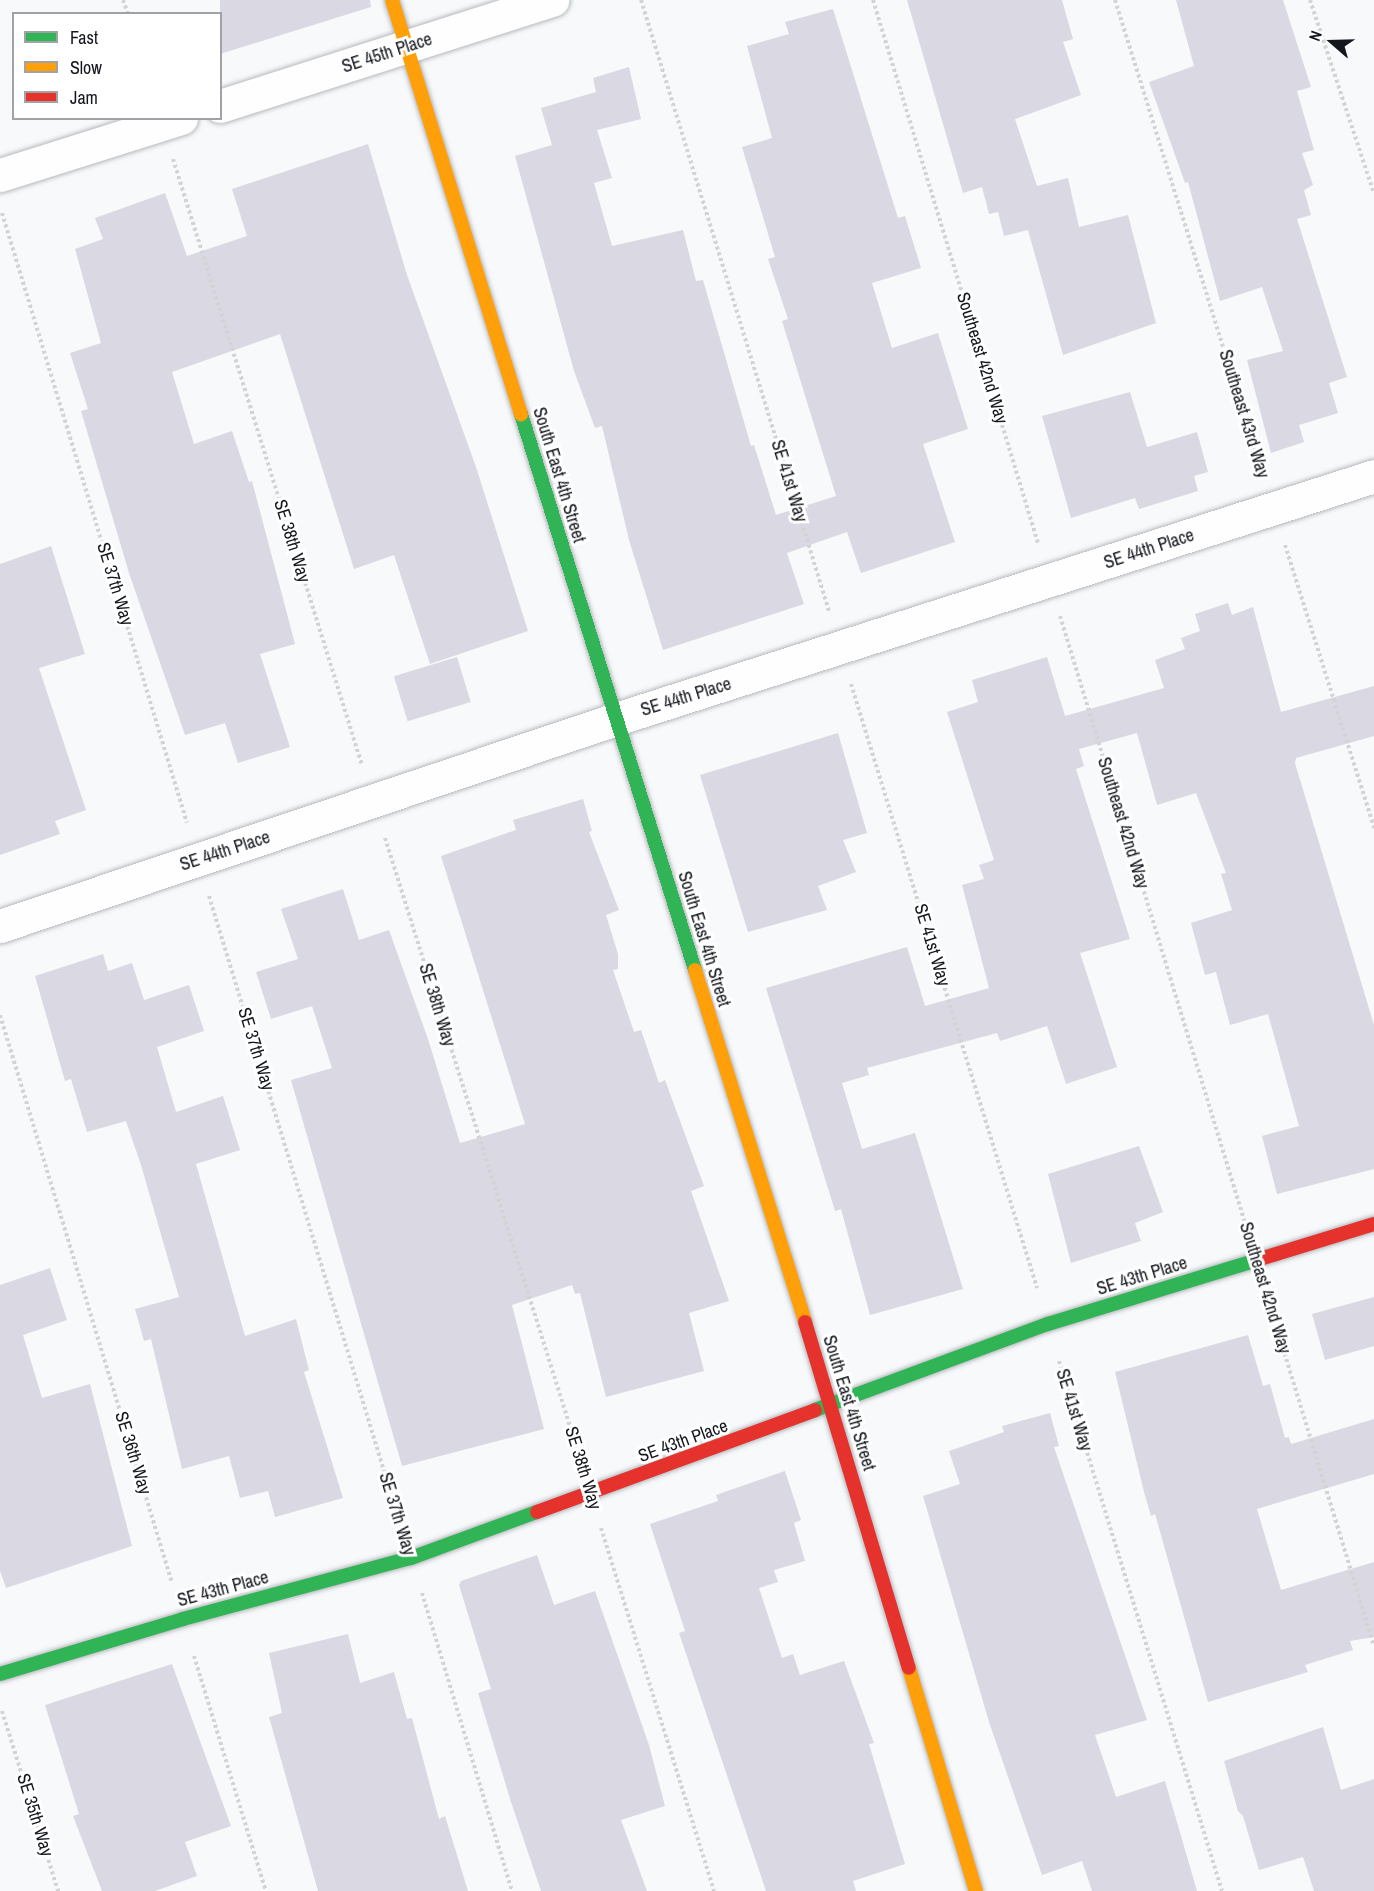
<!DOCTYPE html>
<style>
body{margin:0}
#map{position:relative;width:1374px;height:1891px;overflow:hidden;background:#f7f9fb;font-family:"Archivo Narrow",sans-serif}
div>[style]{position:absolute}
.building>*{inset:0;background:#dad9e3;transform-origin:0 0}
.path>*{height:4px;margin-top:-2px;transform-origin:0;background:repeating-linear-gradient(90deg,#d2d3d4 0 3px,transparent 0 6px)}
.roads{filter:drop-shadow(0 0 2px #b7b9bd) drop-shadow(0 0 2px #b7b9bd)}
.street>*{height:33px;margin:-16.5px;padding:0 16.5px;transform-origin:16.5px;border-radius:16.5px;background:#fefefe}
.fast>*{height:14px;margin:-7px;padding:0 7px;transform-origin:7px;border-radius:7px;background:#30b455}
.slow>*{height:14px;margin:-7px;padding:0 7px;transform-origin:7px;border-radius:7px;background:#ff9f0a}
.jam>*{height:14px;margin:-7px;padding:0 7px;transform-origin:7px;border-radius:7px;background:#e5322d}
span{translate:-50% -50%;white-space:nowrap;text-align:center;line-height:1.15;-webkit-text-stroke:6px #fff;paint-order:stroke}
.street-label{font-size:18px;color:#14171e}
.legend{position:absolute;left:12px;top:12px;width:210px;height:108px;box-sizing:border-box;background:#fff;border:2px solid #a1a2a5;margin:0;padding:8px 10px;list-style:none;font-size:18px;color:#14171e}
.legend li{display:flex;align-items:center;gap:12px;height:30px}
.legend b{width:30px;border:2px solid #a1a2a5}
.north{position:absolute;left:1302px;top:12px;width:60px;height:60px;-webkit-text-stroke:4px #fff;paint-order:stroke;rotate:290deg;font-size:16px;font-weight:700;line-height:24px;text-align:center;color:#14171e}
.north::after{content:'';display:block;margin:auto;width:21px;height:27px;background:#14171e;clip-path:polygon(50% 0,100% 100%,50% 72%,0 100%)}
</style>
<div id="map">
<div class="building">
<div style="clip-path:polygon(220px 0,370px 0,371px 7px,220px 54px)"></div>
<div style="clip-path:polygon(907px 0,1062px 0,1073px 39px,1063px 42px,1081px 95px,1015px 119px,1037px 186px,1068px 178px,1079px 227px,1128px 215px,1156px 323px,1063px 355px,1028px 230px,1004px 236px,998px 212px,989px 214px,982px 187px,963px 193px)"></div>
<div style="clip-path:polygon(1176px 0,1283px 0,1311px 87px,1297px 91px,1314px 150px,1302px 153px,1313px 185px,1304px 190px,1311px 215px,1297px 219px,1347px 377px,1329px 383px,1338px 413px,1299px 425px,1304px 442px,1271px 453px,1247px 360px,1283px 351px,1262px 287px,1220px 301px,1188px 182px,1185px 183px,1149px 82px,1194px 66px)"></div>
<div style="clip-path:polygon(833px 9px,898px 218px,905px 216px,921px 268px,872px 283px,892px 348px,938px 333px,968px 429px,923px 444px,955px 542px,861px 573px,847px 532px,787px 553px,804px 604px,663px 650px,629px 540px,602px 426px,595px 428px,574px 371px,515px 156px,552px 145px,541px 108px,596px 92px,593px 78px,629px 67px,641px 119px,597px 130px,612px 178px,594px 183px,612px 246px,683px 230px,696px 281px,703px 280px,751px 446px,754px 445px,776px 515px,836px 496px,782px 321px,788px 319px,768px 259px,775px 257px,742px 147px,772px 138px,747px 46px,789px 34px,785px 22px)"></div>
<div style="clip-path:polygon(368px 144px,407px 275px,476px 467px,528px 631px,430px 664px,394px 555px,354px 569px,280px 334px,172px 372px,194px 444px,232px 431px,249px 482px,252px 481px,295px 644px,260px 654px,290px 747px,238px 763px,225px 723px,185px 735px,129px 573px,81px 411px,88px 409px,70px 353px,101px 343px,75px 249px,103px 239px,95px 218px,165px 193px,187px 256px,247px 236px,232px 189px)"></div>
<div style="clip-path:polygon(1130px 392px,1147px 447px,1197px 432px,1208px 472px,1194px 476px,1198px 491px,1139px 509px,1135px 498px,1071px 518px,1042px 416px)"></div>
<div style="clip-path:polygon(51px 546px,85px 654px,39px 668px,86px 810px,55px 821px,60px 834px,0 855px,0 564px)"></div>
<div style="clip-path:polygon(1228px 603px,1232px 615px,1253px 607px,1281px 712px,1374px 686px,1374px 736px,1296px 758px,1295px 763px,1374px 1025px,1374px 1169px,1277px 1194px,1262px 1136px,1299px 1126px,1268px 1014px,1230px 1025px,1216px 972px,1205px 975px,1191px 923px,1232px 910px,1221px 874px,1226px 873px,1196px 793px,1157px 805px,1137px 733px,1079px 749px,1084px 766px,1076px 769px,1130px 939px,1080px 953px,1117px 1067px,1066px 1084px,1047px 1026px,1000px 1041px,997px 1033px,867px 1068px,869px 1075px,842px 1083px,862px 1149px,915px 1133px,963px 1289px,870px 1315px,841px 1209px,835px 1211px,766px 988px,907px 947px,925px 1006px,989px 988px,962px 885px,984px 879px,979px 865px,994px 860px,947px 712px,978px 702px,972px 680px,1047px 657px,1065px 716px,1164px 688px,1155px 660px,1185px 649px,1181px 638px,1200px 631px,1195px 614px)"></div>
<div style="left:457px;top:657px;width:47px;height:66px;rotate:73deg"></div>
<div style="clip-path:polygon(838px 733px,867px 833px,843px 840px,856px 872px,818px 886px,827px 910px,748px 932px,700px 775px)"></div>
<div style="clip-path:polygon(583px 799px,592px 831px,589px 832px,619px 910px,606px 915px,618px 954px,618px 969px,613px 970px,634px 1032px,641px 1030px,659px 1083px,665px 1080px,704px 1186px,691px 1191px,729px 1301px,689px 1313px,704px 1371px,606px 1397px,580px 1293px,575px 1294px,572px 1285px,512px 1305px,544px 1429px,402px 1466px,291px 1080px,332px 1068px,312px 1006px,271px 1019px,256px 972px,298px 959px,281px 909px,343px 889px,359px 940px,389px 930px,428px 1039px,460px 1143px,525px 1124px,441px 856px,516px 830px,513px 820px)"></div>
<div style="clip-path:polygon(103px 954px,108px 971px,132px 963px,144px 1000px,189px 985px,204px 1031px,157px 1047px,176px 1112px,223px 1096px,240px 1150px,196px 1164px,245px 1336px,296px 1319px,309px 1370px,304px 1372px,343px 1498px,275px 1517px,268px 1491px,240px 1498px,229px 1456px,182px 1469px,151px 1339px,144px 1341px,135px 1309px,179px 1297px,141px 1165px,126px 1121px,87px 1132px,71px 1079px,65px 1081px,35px 976px)"></div>
<div style="clip-path:polygon(1139px 1146px,1163px 1212px,1135px 1223px,1141px 1241px,1071px 1263px,1048px 1174px)"></div>
<div style="clip-path:polygon(50px 1268px,67px 1320px,23px 1335px,42px 1398px,90px 1384px,132px 1546px,6px 1588px,0 1571px,0 1285px)"></div>
<div style="clip-path:polygon(1374px 1297px,1374px 1346px,1325px 1360px,1312px 1314px)"></div>
<div style="clip-path:polygon(1248px 1335px,1263px 1386px,1270px 1384px,1285px 1438px,1289px 1437px,1291px 1444px,1374px 1419px,1374px 1474px,1257px 1509px,1281px 1590px,1374px 1562px,1374px 1637px,1350px 1641px,1353px 1650px,1305px 1665px,1308px 1672px,1208px 1702px,1155px 1514px,1151px 1516px,1144px 1492px,1115px 1372px)"></div>
<div style="clip-path:polygon(1050px 1413px,1059px 1446px,1054px 1447px,1147px 1720px,1095px 1735px,1116px 1797px,1165px 1781px,1197px 1891px,1092px 1891px,1082px 1861px,1042px 1875px,989px 1722px,923px 1496px,960px 1484px,949px 1451px,1004px 1432px,1002px 1426px)"></div>
<div style="clip-path:polygon(785px 1471px,801px 1520px,794px 1523px,805px 1561px,774px 1570px,778px 1582px,759px 1588px,782px 1658px,793px 1654px,800px 1675px,844px 1661px,874px 1743px,869px 1744px,905px 1864px,853px 1881px,856px 1891px,766px 1891px,679px 1633px,685px 1631px,650px 1524px,718px 1501px,716px 1495px)"></div>
<div style="clip-path:polygon(537px 1555px,554px 1605px,595px 1591px,649px 1745px,665px 1806px,621px 1820px,647px 1891px,541px 1891px,511px 1802px,478px 1693px,491px 1689px,459px 1585px,461px 1581px)"></div>
<div style="clip-path:polygon(348px 1634px,360px 1683px,394px 1672px,407px 1719px,412px 1718px,439px 1819px,445px 1816px,468px 1891px,318px 1891px,269px 1717px,282px 1713px,269px 1653px)"></div>
<div style="clip-path:polygon(172px 1664px,231px 1826px,185px 1842px,197px 1876px,155px 1891px,102px 1891px,73px 1816px,79px 1814px,45px 1705px)"></div>
<div style="clip-path:polygon(1323px 1727px,1341px 1790px,1374px 1779px,1374px 1891px,1314px 1891px,1303px 1857px,1259px 1870px,1243px 1816px,1238px 1811px,1224px 1761px)"></div>
</div>
<div class="path">
<div style="left:123px;top:0;width:15px;rotate:70deg"></div>
<div style="left:641px;top:0;width:639px;rotate:72.9deg"></div>
<div style="left:873px;top:0;width:568px;rotate:73.1deg"></div>
<div style="left:1115px;top:0;width:494px;rotate:72.7deg"></div>
<div style="left:1310px;top:0;width:204px;rotate:71.7deg"></div>
<div style="left:173px;top:159px;width:635px;rotate:72.68deg"></div>
<div style="left:2px;top:213px;width:637px;rotate:73.13deg"></div>
<div style="left:1285px;top:545px;width:297px;rotate:72.5deg"></div>
<div style="left:1060px;top:616px;width:635px;rotate:73.05deg"></div>
<div style="left:851px;top:684px;width:632px;rotate:72.88deg"></div>
<div style="left:385px;top:838px;width:647px;rotate:72.55deg"></div>
<div style="left:209px;top:896px;width:652px;rotate:73.07deg"></div>
<div style="left:0;top:1015px;width:593px;rotate:73.15deg"></div>
<div style="left:1267px;top:1296px;width:365px;rotate:73deg"></div>
<div style="left:1059px;top:1361px;width:554px;rotate:72.9deg"></div>
<div style="left:601px;top:1528px;width:380px;rotate:72.7deg"></div>
<div style="left:422px;top:1593px;width:311px;rotate:73.2deg"></div>
<div style="left:194px;top:1656px;width:246px;rotate:73deg"></div>
<div style="left:2px;top:1711px;width:189px;rotate:72.7deg"></div>
</div>
<div class="roads">
<div class="street">
<div style="left:220px;top:106px;width:349px;rotate:-17.7deg"></div>
<div style="left:0;top:175px;width:190px;rotate:-17.5deg"></div>
<div style="left:0;top:926px;width:650px;rotate:-18.57deg"></div>
<div style="left:616px;top:719px;width:796px;rotate:-17.77deg"></div>
</div>
<div class="fast">
<div style="left:521px;top:414px;width:583px;rotate:72.62deg"></div>
<div style="left:815px;top:1410px;width:248px;rotate:-20.3deg"></div>
<div style="left:1048px;top:1324px;width:222px;rotate:-17deg"></div>
<div style="left:0;top:1674px;width:191px;rotate:-16.7deg"></div>
<div style="left:183px;top:1619px;width:236px;rotate:-15deg"></div>
<div style="left:411px;top:1558px;width:134px;rotate:-20.1deg"></div>
</div>
<div class="slow">
<div style="left:392px;top:0;width:434px;rotate:72.7deg"></div>
<div style="left:695px;top:970px;width:369px;rotate:72.6deg"></div>
<div style="left:909px;top:1668px;width:233px;rotate:73.3deg"></div>
</div>
<div class="jam">
<div style="left:1260px;top:1259px;width:119px;rotate:-17.1deg"></div>
<div style="left:805px;top:1322px;width:361px;rotate:73.3deg"></div>
<div style="left:537px;top:1512px;width:296px;rotate:-20.1deg"></div>
</div>
</div>
<div class="street-label">
<span style="left:387px;top:53px;rotate:-18deg">SE 45th Place</span>
<span style="left:982px;top:358px;rotate:73deg">Southeast 42nd Way</span>
<span style="left:1244px;top:414px;rotate:73deg">Southeast 43rd Way</span>
<span style="left:559px;top:475px;rotate:73deg">South East 4th Street</span>
<span style="left:789px;top:481px;rotate:73deg">SE 41st Way</span>
<span style="left:292px;top:541px;rotate:73deg">SE 38th Way</span>
<span style="left:1149px;top:549px;rotate:-18deg">SE 44th Place</span>
<span style="left:115px;top:584px;rotate:73deg">SE 37th Way</span>
<span style="left:686px;top:697px;rotate:-17deg">SE 44th Place</span>
<span style="left:1123px;top:823px;rotate:73deg">Southeast 42nd Way</span>
<span style="left:225px;top:851px;rotate:-18deg">SE 44th Place</span>
<span style="left:704px;top:939px;rotate:73deg">South East 4th Street</span>
<span style="left:932px;top:945px;rotate:73deg">SE 41st Way</span>
<span style="left:437px;top:1005px;rotate:73deg">SE 38th Way</span>
<span style="left:256px;top:1049px;rotate:73deg">SE 37th Way</span>
<span style="left:1142px;top:1276px;rotate:-17deg">SE 43th Place</span>
<span style="left:1265px;top:1288px;rotate:73deg">Southeast 42nd Way</span>
<span style="left:849px;top:1403px;rotate:73deg">South East 4th Street</span>
<span style="left:1074px;top:1410px;rotate:73deg">SE 41st Way</span>
<span style="left:683px;top:1441px;rotate:-20deg">SE 43th Place</span>
<span style="left:133px;top:1453px;rotate:73deg">SE 36th Way</span>
<span style="left:583px;top:1468px;rotate:73deg">SE 38th Way</span>
<span style="left:397px;top:1514px;rotate:73deg">SE 37th Way</span>
<span style="left:223px;top:1589px;rotate:-15deg">SE 43th Place</span>
<span style="left:35px;top:1815px;rotate:73deg">SE 35th Way</span>
</div>
<ul class="legend">
<li><b style="height:8px;background:#30b455"></b>Fast</li>
<li><b style="height:8px;background:#ff9f0a"></b>Slow</li>
<li><b style="height:8px;background:#e5322d"></b>Jam</li>
</ul>
<div class="north">N</div>
</div>
